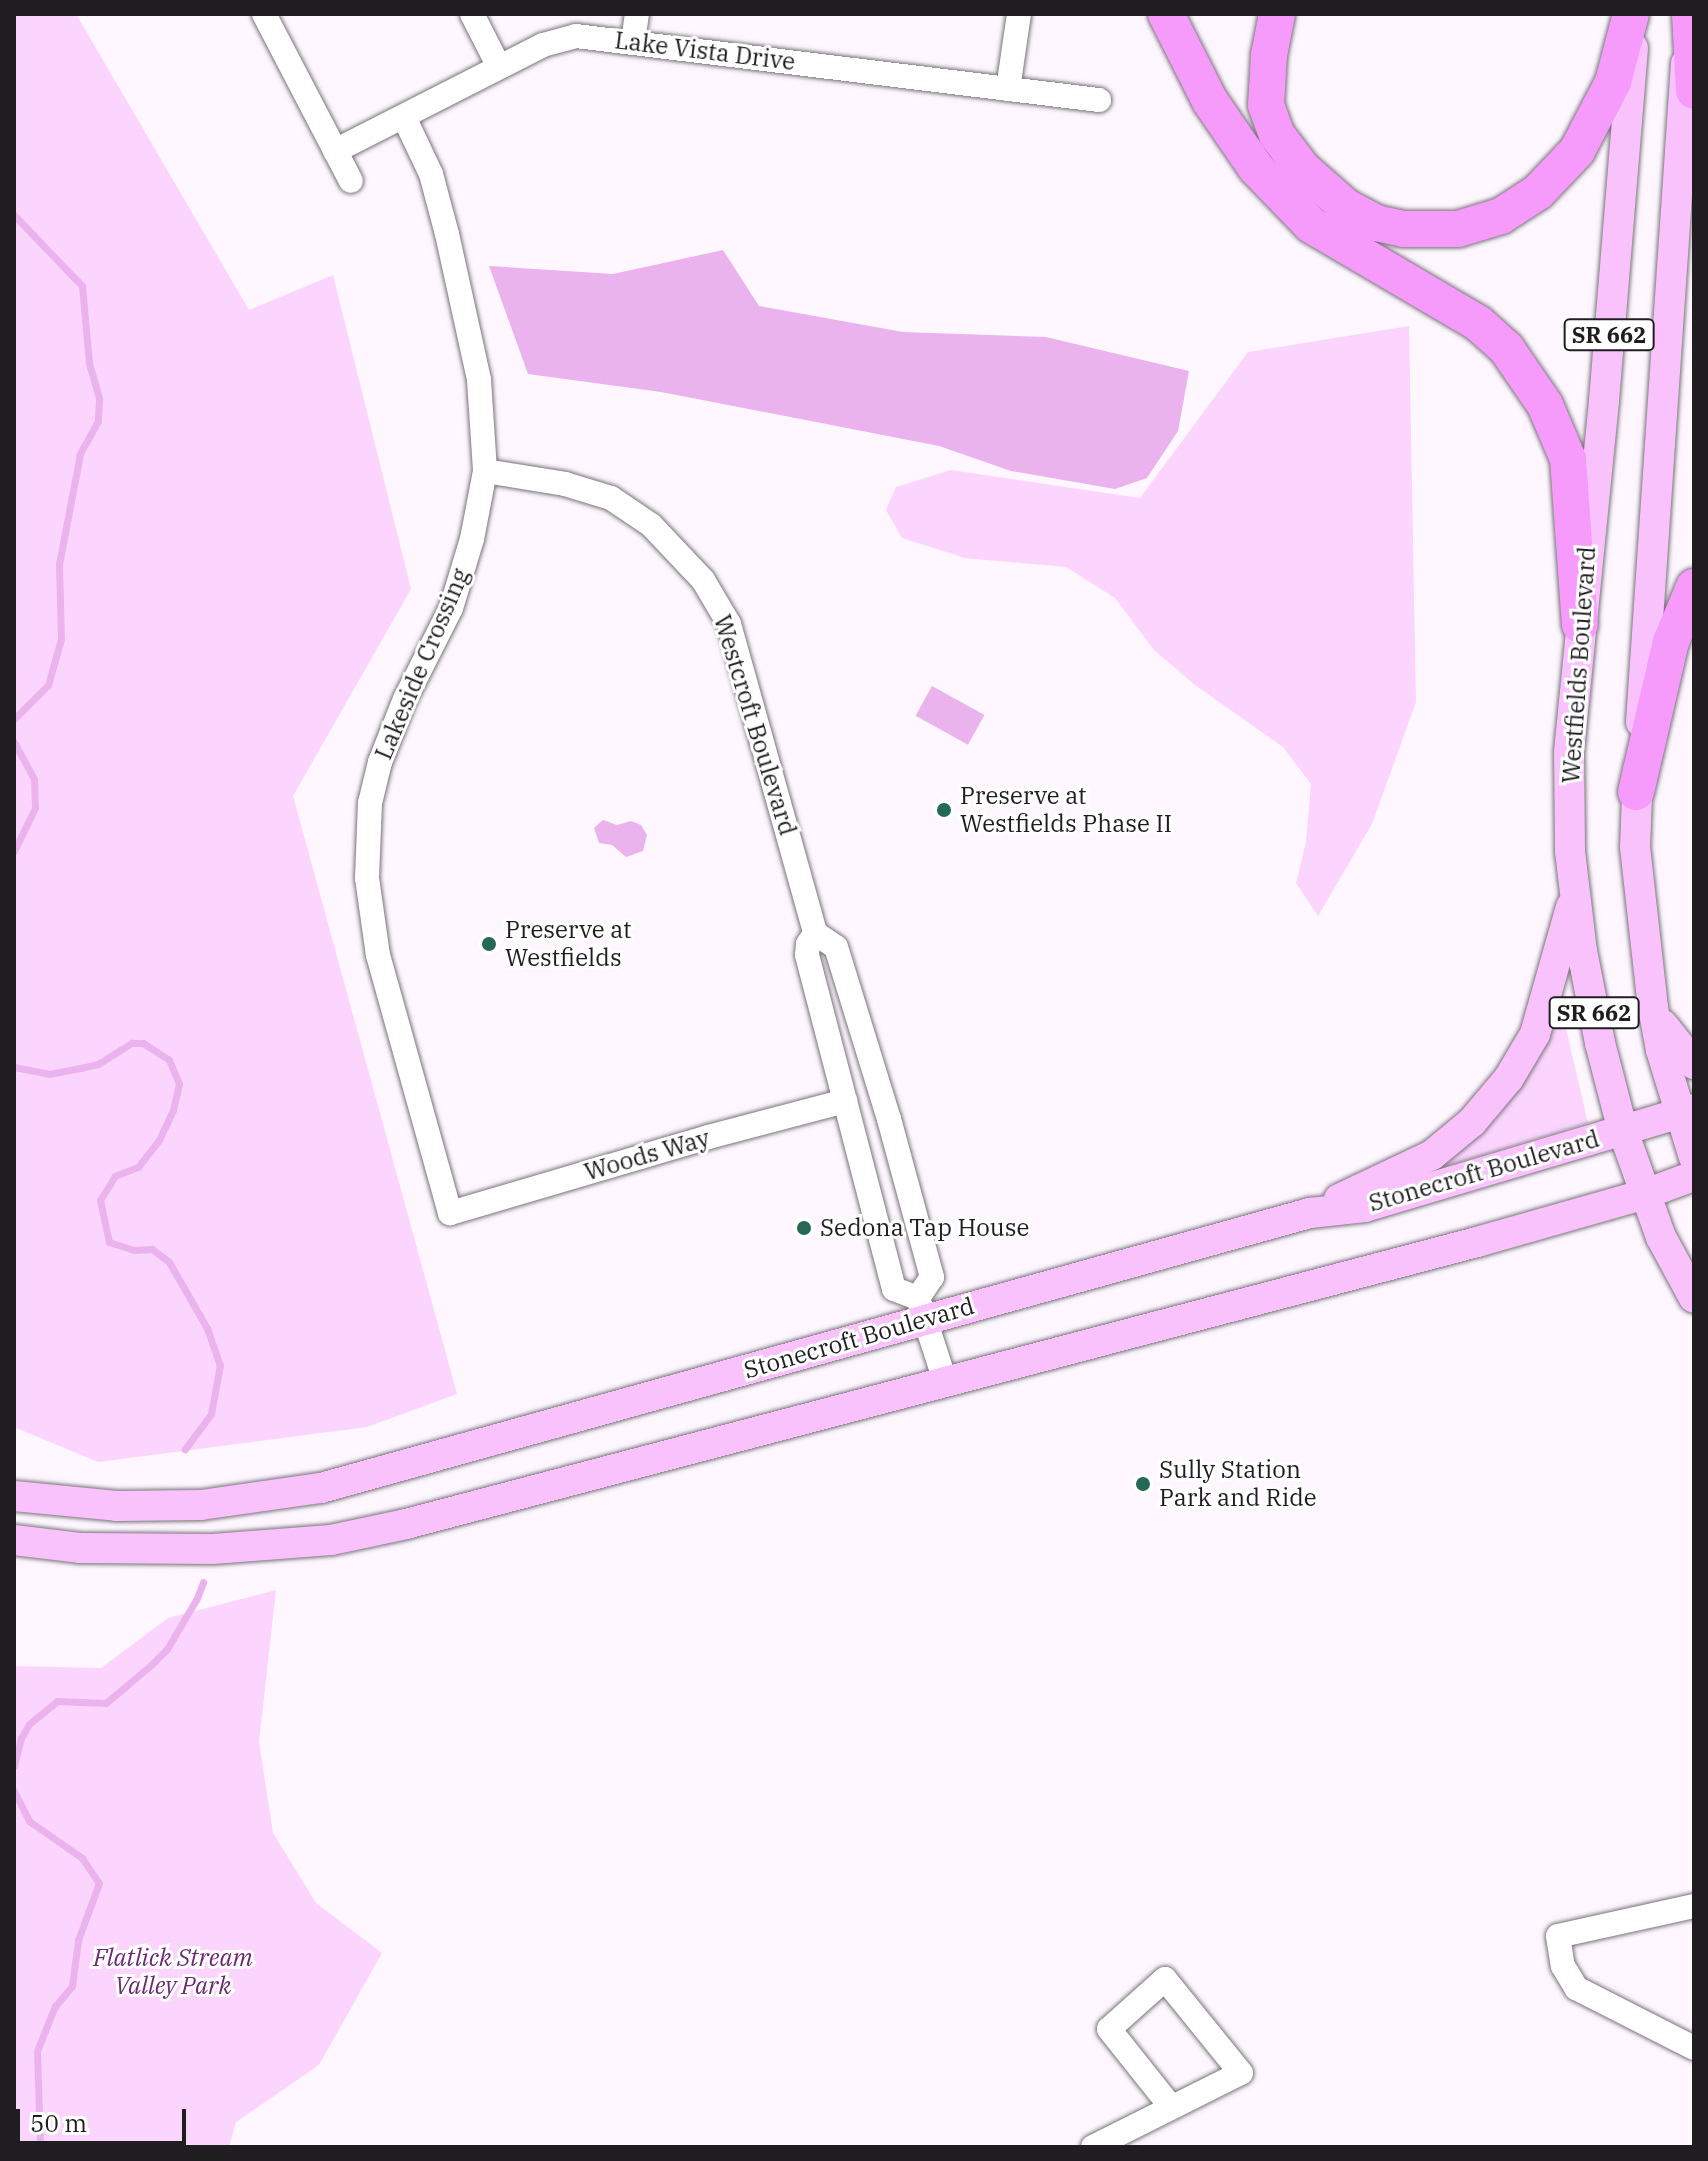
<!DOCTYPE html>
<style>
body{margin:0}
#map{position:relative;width:1708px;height:2161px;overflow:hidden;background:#fef7ff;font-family:"IBM Plex Serif",serif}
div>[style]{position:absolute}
.green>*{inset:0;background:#fcd5fe}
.water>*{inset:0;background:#ebb3ee;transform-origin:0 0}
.stream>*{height:7px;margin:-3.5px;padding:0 3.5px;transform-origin:3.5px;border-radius:3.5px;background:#ebb3ee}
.roads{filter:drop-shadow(0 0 2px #7a747b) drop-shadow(0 0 2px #7a747b)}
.minor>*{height:24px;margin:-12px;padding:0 12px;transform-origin:12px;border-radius:12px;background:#fff}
.major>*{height:30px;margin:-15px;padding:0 15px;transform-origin:15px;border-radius:15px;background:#fac2fd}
.highway>*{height:36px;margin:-18px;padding:0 18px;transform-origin:18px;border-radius:18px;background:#f69afc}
.dots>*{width:22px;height:22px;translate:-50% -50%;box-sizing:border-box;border:4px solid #fff;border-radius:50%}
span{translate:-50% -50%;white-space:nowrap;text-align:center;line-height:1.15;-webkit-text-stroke:6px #fff;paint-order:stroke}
.shield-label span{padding:2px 6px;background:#fff;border:2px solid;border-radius:6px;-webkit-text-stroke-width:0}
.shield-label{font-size:22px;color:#1f1d20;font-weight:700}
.street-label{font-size:24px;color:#1f1d20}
.poi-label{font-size:24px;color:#1f1d20}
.left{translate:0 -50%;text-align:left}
.park-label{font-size:24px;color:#6b2b70;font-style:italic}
.frame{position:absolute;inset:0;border:16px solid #1f1d20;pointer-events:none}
.scale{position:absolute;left:16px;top:2109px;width:170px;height:36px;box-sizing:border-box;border:4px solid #1f1d20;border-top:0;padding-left:10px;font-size:24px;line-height:28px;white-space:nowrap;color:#1f1d20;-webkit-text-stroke:6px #fff;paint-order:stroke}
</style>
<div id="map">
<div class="green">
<div style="clip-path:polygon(14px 14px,76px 14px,249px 310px,333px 275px,411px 589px,293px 796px,457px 1394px,367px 1427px,98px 1462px,14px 1427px)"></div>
<div style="clip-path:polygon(1409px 326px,1416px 702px,1372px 824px,1318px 916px,1296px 883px,1306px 842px,1311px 784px,1283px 747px,1195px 685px,1154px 650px,1115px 598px,1066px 567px,965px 558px,902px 538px,886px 510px,896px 487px,951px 470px,1140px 498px,1248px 352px)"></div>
<div style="clip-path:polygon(1561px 1007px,1588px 1123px,1430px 1171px,1549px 1038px)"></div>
<div style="clip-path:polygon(276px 1590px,259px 1742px,273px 1833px,316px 1903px,382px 1953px,319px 2065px,236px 2122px,229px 2147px,14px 2147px,14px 1666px,101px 1668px,168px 1618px)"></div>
</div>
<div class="water">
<div style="clip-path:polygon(723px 250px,759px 306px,903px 332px,1046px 337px,1189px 371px,1178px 431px,1147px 478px,1115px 489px,1011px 471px,939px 446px,661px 392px,528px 374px,489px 266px,613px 274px)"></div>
<div style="left:932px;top:686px;width:60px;height:34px;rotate:29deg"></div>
<div style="clip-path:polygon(603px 820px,617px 825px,631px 821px,641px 825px,647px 835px,643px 851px,626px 857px,612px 845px,599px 843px,594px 828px)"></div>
</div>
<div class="stream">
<div style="left:14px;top:215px;width:98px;rotate:46.2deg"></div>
<div style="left:82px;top:286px;width:77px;rotate:84.8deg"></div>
<div style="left:89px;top:363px;width:37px;rotate:74deg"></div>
<div style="left:99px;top:399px;width:22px;rotate:93deg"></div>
<div style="left:98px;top:421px;width:38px;rotate:119deg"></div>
<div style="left:80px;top:454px;width:112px;rotate:100.8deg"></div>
<div style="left:59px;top:564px;width:75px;rotate:88.5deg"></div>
<div style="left:61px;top:639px;width:48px;rotate:105.8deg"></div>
<div style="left:48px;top:685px;width:48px;rotate:135deg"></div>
<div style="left:14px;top:742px;width:42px;rotate:61.6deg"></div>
<div style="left:34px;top:779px;width:29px;rotate:88deg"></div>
<div style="left:35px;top:808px;width:48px;rotate:116deg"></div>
<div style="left:14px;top:1067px;width:36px;rotate:11deg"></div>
<div style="left:49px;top:1074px;width:33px;rotate:-11deg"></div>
<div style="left:81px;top:1068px;width:17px;rotate:-13deg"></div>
<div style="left:98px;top:1064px;width:40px;rotate:-32deg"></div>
<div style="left:132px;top:1043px;width:11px"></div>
<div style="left:143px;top:1043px;width:31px;rotate:33deg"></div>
<div style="left:169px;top:1060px;width:26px;rotate:67deg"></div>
<div style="left:179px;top:1084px;width:27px;rotate:103deg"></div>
<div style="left:173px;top:1110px;width:33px;rotate:115deg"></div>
<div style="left:159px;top:1140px;width:34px;rotate:128deg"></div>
<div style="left:138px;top:1167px;width:25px;rotate:159deg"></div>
<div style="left:115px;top:1176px;width:28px;rotate:122deg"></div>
<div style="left:100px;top:1200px;width:43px;rotate:77.9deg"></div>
<div style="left:109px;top:1242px;width:26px;rotate:18deg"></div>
<div style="left:134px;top:1250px;width:18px;rotate:-3deg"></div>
<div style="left:152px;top:1249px;width:21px;rotate:37deg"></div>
<div style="left:169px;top:1262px;width:76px;rotate:60.1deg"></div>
<div style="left:207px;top:1328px;width:39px;rotate:71deg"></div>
<div style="left:220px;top:1365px;width:50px;rotate:100.4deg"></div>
<div style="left:211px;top:1414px;width:44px;rotate:126.6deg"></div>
<div style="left:14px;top:1766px;width:29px;rotate:-76deg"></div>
<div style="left:21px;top:1738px;width:16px;rotate:-60deg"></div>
<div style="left:29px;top:1724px;width:36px;rotate:-39deg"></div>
<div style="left:57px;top:1701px;width:49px;rotate:2.3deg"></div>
<div style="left:106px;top:1703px;width:59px;rotate:-40.2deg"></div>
<div style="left:151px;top:1665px;width:23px;rotate:-45deg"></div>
<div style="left:167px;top:1649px;width:59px;rotate:-59.5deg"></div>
<div style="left:197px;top:1598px;width:17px;rotate:-69deg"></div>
<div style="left:14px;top:1791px;width:34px;rotate:63deg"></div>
<div style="left:29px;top:1821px;width:65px;rotate:34.9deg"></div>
<div style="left:82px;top:1858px;width:30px;rotate:56deg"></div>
<div style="left:99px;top:1883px;width:61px;rotate:110.2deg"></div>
<div style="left:78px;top:1940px;width:46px;rotate:97.4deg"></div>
<div style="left:72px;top:1986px;width:26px;rotate:130deg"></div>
<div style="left:55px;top:2006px;width:48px;rotate:111.8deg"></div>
<div style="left:37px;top:2051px;width:96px;rotate:88.2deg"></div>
</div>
<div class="roads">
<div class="minor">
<div style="left:264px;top:14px;width:188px;rotate:62.5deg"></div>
<div style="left:472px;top:14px;width:59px;rotate:63deg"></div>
<div style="left:633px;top:42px;width:28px;rotate:-82deg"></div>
<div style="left:1008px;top:89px;width:76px;rotate:-81.7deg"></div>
<div style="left:404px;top:117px;width:63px;rotate:64.7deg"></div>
<div style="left:431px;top:174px;width:62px;rotate:75.1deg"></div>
<div style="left:447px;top:234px;width:149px;rotate:77.6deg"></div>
<div style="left:479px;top:380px;width:91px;rotate:86.2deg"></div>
<div style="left:485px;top:471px;width:69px;rotate:100.8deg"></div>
<div style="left:472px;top:539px;width:72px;rotate:106.9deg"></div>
<div style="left:451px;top:608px;width:102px;rotate:116.8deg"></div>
<div style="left:405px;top:699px;width:68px;rotate:111.6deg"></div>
<div style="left:380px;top:762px;width:42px;rotate:103.7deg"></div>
<div style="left:370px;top:803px;width:75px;rotate:92.3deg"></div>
<div style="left:367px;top:878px;width:78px;rotate:81.9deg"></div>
<div style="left:378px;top:955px;width:268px;rotate:74.4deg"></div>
<div style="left:450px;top:1213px;width:269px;rotate:-16.4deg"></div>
<div style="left:708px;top:1137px;width:142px;rotate:-14.7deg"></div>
<div style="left:335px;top:151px;width:233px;rotate:-27deg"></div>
<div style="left:543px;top:45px;width:34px;rotate:-15deg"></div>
<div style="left:576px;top:36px;width:527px;rotate:6.98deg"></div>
<div style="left:485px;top:471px;width:81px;rotate:9.2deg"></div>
<div style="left:565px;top:484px;width:48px;rotate:16.9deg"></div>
<div style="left:611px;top:498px;width:48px;rotate:34deg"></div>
<div style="left:651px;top:525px;width:76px;rotate:46.6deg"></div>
<div style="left:703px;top:580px;width:51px;rotate:59.4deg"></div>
<div style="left:729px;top:624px;width:321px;rotate:74.4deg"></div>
<div style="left:815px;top:933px;width:13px;rotate:122deg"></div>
<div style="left:808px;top:944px;width:11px;rotate:95deg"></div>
<div style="left:807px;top:955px;width:345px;rotate:75.4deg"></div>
<div style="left:894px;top:1289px;width:26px;rotate:21deg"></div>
<div style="left:815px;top:933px;width:25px;rotate:34deg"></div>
<div style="left:836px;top:947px;width:180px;rotate:72.9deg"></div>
<div style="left:889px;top:1119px;width:164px;rotate:74.8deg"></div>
<div style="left:932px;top:1277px;width:25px;rotate:124deg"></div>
<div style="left:920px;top:1304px;width:81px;rotate:72deg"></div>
<div style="left:1694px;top:1906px;width:139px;rotate:167.6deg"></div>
<div style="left:1558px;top:1936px;width:30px;rotate:81deg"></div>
<div style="left:1563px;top:1966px;width:26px;rotate:59deg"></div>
<div style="left:1576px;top:1988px;width:132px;rotate:27deg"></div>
<div style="left:1093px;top:2147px;width:165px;rotate:-26.6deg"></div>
<div style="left:1241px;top:2073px;width:121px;rotate:-129deg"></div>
<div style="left:1165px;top:1979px;width:75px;rotate:138.2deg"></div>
<div style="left:1109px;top:2029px;width:100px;rotate:51.5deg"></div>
</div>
<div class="major">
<div style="left:1633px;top:48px;width:354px;rotate:94.7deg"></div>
<div style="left:1604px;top:401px;width:353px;rotate:95.7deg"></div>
<div style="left:1569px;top:752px;width:99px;rotate:89.4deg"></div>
<div style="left:1570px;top:851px;width:101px;rotate:83.2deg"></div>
<div style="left:1582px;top:951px;width:94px;rotate:78.9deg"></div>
<div style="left:1600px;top:1043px;width:91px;rotate:75.4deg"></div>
<div style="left:1623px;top:1131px;width:113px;rotate:70.3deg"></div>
<div style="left:1661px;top:1237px;width:69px;rotate:61.6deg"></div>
<div style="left:1641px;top:722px;width:660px;rotate:-86.09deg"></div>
<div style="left:1638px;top:770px;width:77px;rotate:92.2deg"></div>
<div style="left:1635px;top:847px;width:161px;rotate:83.6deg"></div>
<div style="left:1653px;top:1007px;width:44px;rotate:79.5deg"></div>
<div style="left:1661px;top:1050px;width:112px;rotate:72.9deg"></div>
<div style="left:1663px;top:1025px;width:50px;rotate:51.5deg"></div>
<div style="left:1339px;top:1199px;width:103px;rotate:-25.3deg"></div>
<div style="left:1432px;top:1155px;width:52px;rotate:-39.5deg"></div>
<div style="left:1472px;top:1122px;width:57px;rotate:-49.9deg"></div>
<div style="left:1509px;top:1078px;width:51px;rotate:-59.4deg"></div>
<div style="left:1535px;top:1034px;width:132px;rotate:-74.2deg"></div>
<div style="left:14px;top:1496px;width:103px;rotate:5.5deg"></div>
<div style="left:117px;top:1506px;width:84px;rotate:-0.7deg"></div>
<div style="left:201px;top:1505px;width:121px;rotate:-8.1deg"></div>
<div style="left:321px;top:1488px;width:1027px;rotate:-15.54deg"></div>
<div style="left:1310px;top:1213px;width:55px;rotate:-6.2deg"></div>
<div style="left:1365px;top:1207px;width:343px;rotate:-16.6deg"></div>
<div style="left:14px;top:1540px;width:66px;rotate:6.9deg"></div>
<div style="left:80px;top:1548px;width:133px;rotate:0.4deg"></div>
<div style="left:213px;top:1549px;width:118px;rotate:-4.4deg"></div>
<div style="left:331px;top:1540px;width:77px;rotate:-12deg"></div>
<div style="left:406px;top:1524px;width:1108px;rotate:-14.75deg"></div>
<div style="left:1477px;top:1242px;width:175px;rotate:-15.9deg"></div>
<div style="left:1645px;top:1194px;width:52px;rotate:-20.2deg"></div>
</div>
<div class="highway">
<div style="left:1166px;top:14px;width:97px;rotate:63.2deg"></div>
<div style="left:1210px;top:101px;width:81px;rotate:55.5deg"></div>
<div style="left:1256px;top:168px;width:79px;rotate:46deg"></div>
<div style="left:1311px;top:225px;width:194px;rotate:30.4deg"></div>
<div style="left:1478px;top:323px;width:38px;rotate:42deg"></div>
<div style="left:1506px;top:348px;width:69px;rotate:55.6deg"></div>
<div style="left:1545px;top:405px;width:59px;rotate:66.9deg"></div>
<div style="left:1568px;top:459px;width:166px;rotate:85.9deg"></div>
<div style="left:1277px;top:14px;width:42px;rotate:101deg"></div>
<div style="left:1269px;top:55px;width:50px;rotate:93.4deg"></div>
<div style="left:1266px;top:105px;width:32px;rotate:70deg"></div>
<div style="left:1277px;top:135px;width:43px;rotate:52.6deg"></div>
<div style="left:1303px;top:169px;width:57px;rotate:41.5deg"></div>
<div style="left:1346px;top:207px;width:34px;rotate:28deg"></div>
<div style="left:1376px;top:223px;width:29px;rotate:12deg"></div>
<div style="left:1404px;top:229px;width:54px"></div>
<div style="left:1458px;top:229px;width:45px;rotate:-16.8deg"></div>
<div style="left:1501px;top:216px;width:44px;rotate:-33deg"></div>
<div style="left:1538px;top:192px;width:57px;rotate:-46.4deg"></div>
<div style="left:1577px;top:151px;width:78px;rotate:-62.4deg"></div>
<div style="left:1613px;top:82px;width:70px;rotate:-75.2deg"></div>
<div style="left:1690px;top:14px;width:77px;rotate:87deg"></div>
<div style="left:1636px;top:792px;width:154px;rotate:-76.9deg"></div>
<div style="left:1671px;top:642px;width:60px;rotate:-67.3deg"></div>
</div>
</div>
<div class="dots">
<div style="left:944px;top:810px;background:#256858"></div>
<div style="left:489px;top:944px;background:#256858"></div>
<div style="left:804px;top:1228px;background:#256858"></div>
<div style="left:1143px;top:1484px;background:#256858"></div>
</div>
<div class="shield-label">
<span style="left:1609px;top:335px">SR 662</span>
<span style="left:1594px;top:1013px">SR 662</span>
</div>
<div class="street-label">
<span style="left:705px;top:51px;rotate:7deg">Lake Vista Drive</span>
<span style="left:422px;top:664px;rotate:-67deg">Lakeside Crossing</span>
<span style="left:1579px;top:665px;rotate:-86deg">Westfields Boulevard</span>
<span style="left:755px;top:725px;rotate:73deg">Westcroft Boulevard</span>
<span style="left:647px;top:1155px;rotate:-16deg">Woods Way</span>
<span style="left:1484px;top:1171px;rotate:-16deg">Stonecroft Boulevard</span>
<span style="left:859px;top:1338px;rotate:-16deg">Stonecroft Boulevard</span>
</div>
<div class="poi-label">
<span class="left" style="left:960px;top:810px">Preserve at<br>Westfields Phase II</span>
<span class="left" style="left:505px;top:944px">Preserve at<br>Westfields</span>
<span class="left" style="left:820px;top:1228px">Sedona Tap House</span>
<span class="left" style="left:1159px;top:1484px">Sully Station<br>Park and Ride</span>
</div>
<div class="park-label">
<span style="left:173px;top:1972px">Flatlick Stream<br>Valley Park</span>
</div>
<div class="frame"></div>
<div class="scale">50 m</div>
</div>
